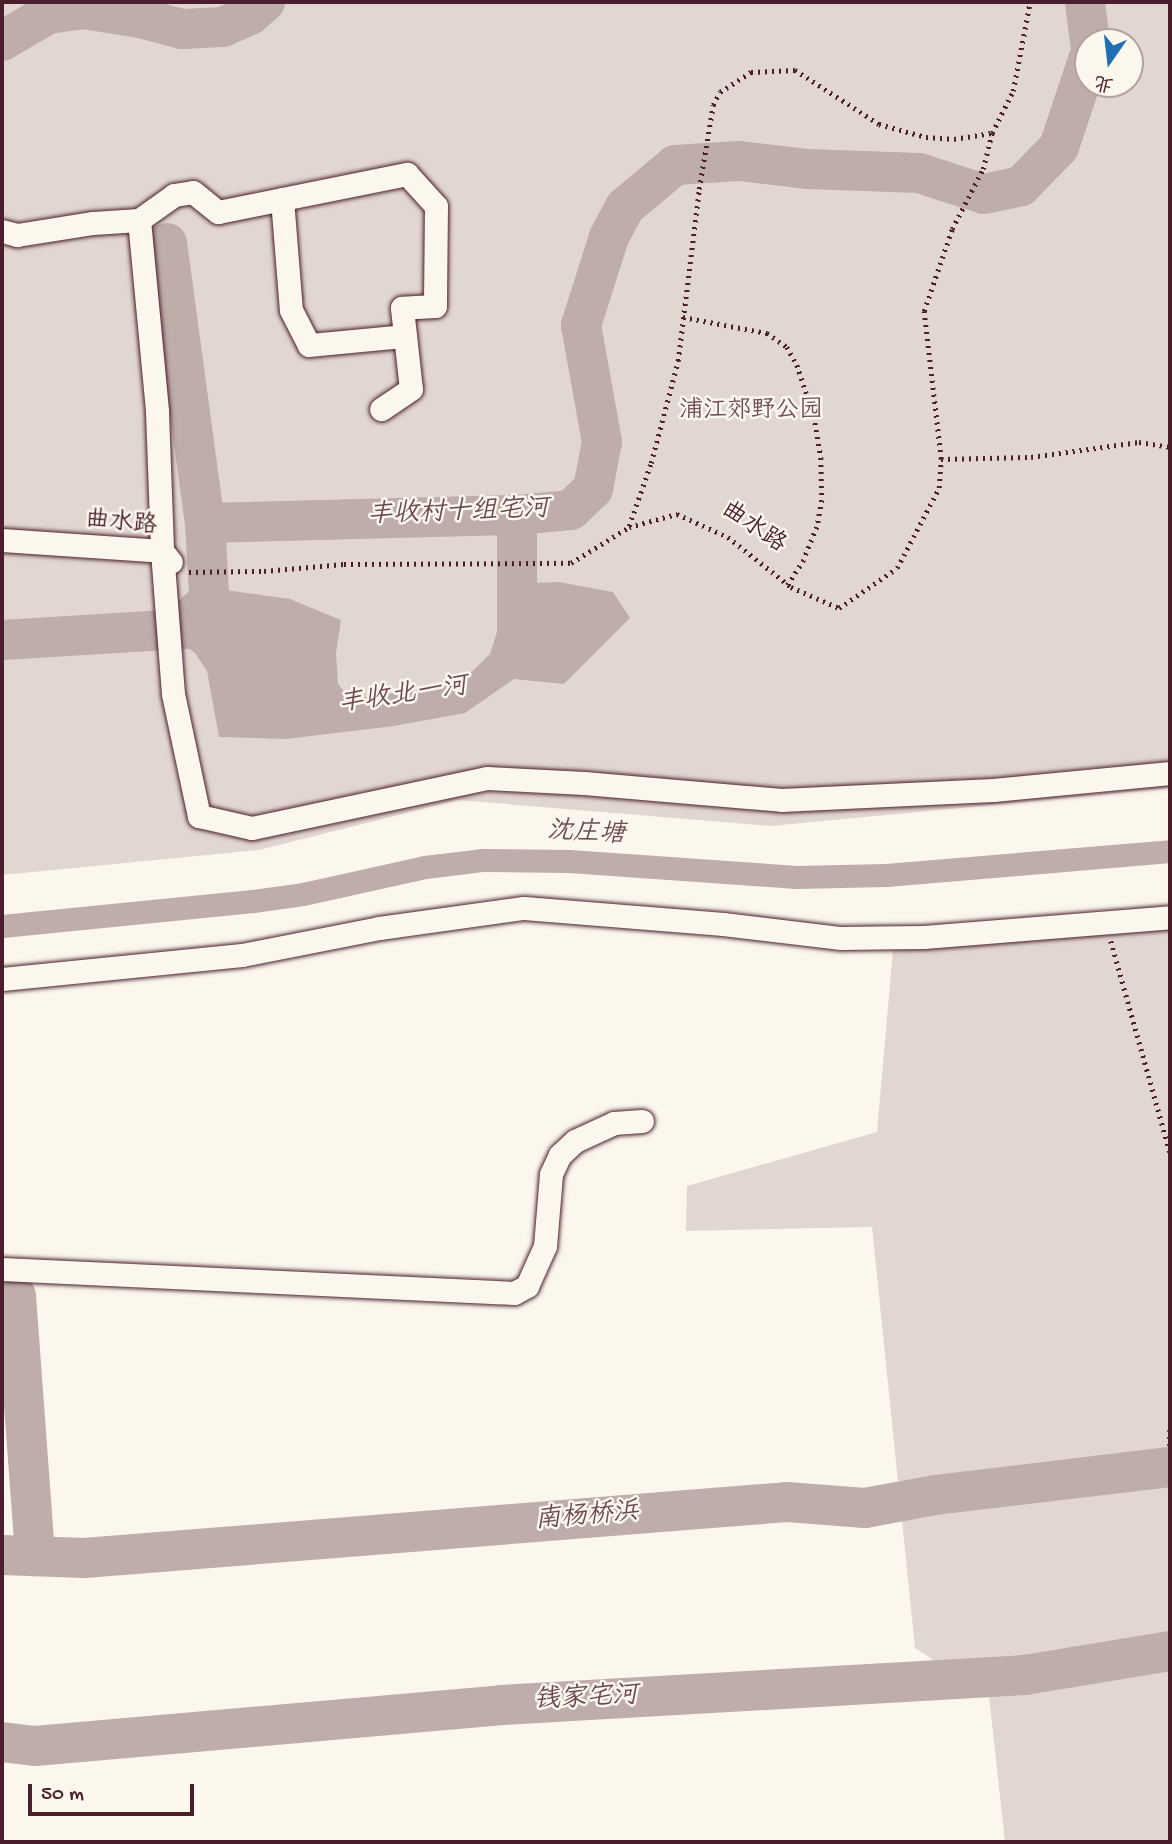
<!DOCTYPE html>
<meta charset="utf-8">
<style>
body{margin:0}
#map{position:relative;width:1172px;height:1844px;overflow:hidden;background:#fbf7ec;font-family:"Gochi Hand","LXGW WenKai TC",sans-serif}
div>[style]{position:absolute}
.green>*{inset:0;background:#e2d7d0}
.water>*{inset:0;background:#bfadaa}
.canal>*{height:23px;margin:-11.5px;padding:0 11.5px;transform-origin:11.5px;border-radius:11.5px;background:#bfadaa}
.river>*{height:40px;margin:-20px;padding:0 20px;transform-origin:20px;border-radius:20px;background:#bfadaa}
.path>*{height:4.5px;margin-top:-2.25px;transform-origin:0;background:repeating-linear-gradient(90deg,#4a1f2b 0 2px,transparent 0 7px)}
.roads{filter:drop-shadow(0 0 2px #4a1f2b) drop-shadow(0 0 2px #4a1f2b)}
.minor>*{height:23px;margin:-11.5px;padding:0 11.5px;transform-origin:11.5px;border-radius:11.5px;background:#fbf7ec}
span{translate:-50% -50%;white-space:nowrap;text-align:center;line-height:1.15;-webkit-text-stroke:5px #fbf7ec;paint-order:stroke}
.park-label{font-size:24px;color:#704d54}
.street-label{font-size:24px;color:#4a1f2b}
.water-label{font-size:26px;color:#6d4a51;font-style:italic}
.frame{position:absolute;inset:0;border:4px solid #4a1f2b;pointer-events:none}
.north{position:absolute;left:1074px;top:28px;width:70px;height:70px;box-sizing:border-box;background:#fbf7ec;border:2px solid #b4a19f;border-radius:50%;rotate:194deg;font-size:19px;font-weight:700;line-height:28px;text-align:center;color:#4a1f2b}
.north::after{content:'';display:block;margin:auto;width:24px;height:32px;background:#1f6fb2;clip-path:polygon(50% 0,100% 100%,50% 72%,0 100%)}
.scale{position:absolute;left:28px;top:1784px;width:166px;height:32px;box-sizing:border-box;border:4px solid #4a1f2b;border-top:0;padding-left:9px;font-size:21px;line-height:24px;white-space:nowrap;color:#4a1f2b;-webkit-text-stroke:5px #fbf7ec;paint-order:stroke}
</style>
<div id="map">
<div class="green">
<div style="clip-path:polygon(evenodd,2px 2px,1170px 2px,1170px 788px,771px 826px,458px 800px,259px 850px,2px 875px,2px 2px,1088px 42px,1130px 42px,1130px 84px,1088px 84px,1088px 42px)"></div>
<div style="clip-path:polygon(1170px 918px,1170px 1842px,1005px 1842px,989px 1696px,915px 1648px,872px 1227px,686px 1231px,687px 1186px,877px 1132px,894px 938px)"></div>
</div>
<div class="water">
<div style="clip-path:polygon(559px 582px,613px 592px,630px 618px,564px 684px,514px 679px,465px 713px,394px 726px,286px 739px,219px 737px,207px 671px,195px 653px,180px 642px,176px 603px,195px 586px,290px 599px,341px 620px,336px 653px,338px 684px,351px 699px,459px 684px,490px 654px,503px 613px,506px 584px)"></div>
</div>
<div class="canal">
<div style="left:2px;top:926px;width:252px;rotate:-5.7deg"></div>
<div style="left:253px;top:901px;width:50px;rotate:-8deg"></div>
<div style="left:303px;top:894px;width:125px;rotate:-12.5deg"></div>
<div style="left:425px;top:867px;width:57px;rotate:-7deg"></div>
<div style="left:482px;top:860px;width:87px;rotate:0.7deg"></div>
<div style="left:569px;top:861px;width:228px;rotate:4deg"></div>
<div style="left:796px;top:877px;width:90px;rotate:-1.3deg"></div>
<div style="left:886px;top:875px;width:285px;rotate:-4.8deg"></div>
</div>
<div class="river">
<div style="left:1085px;top:2px;width:40px;rotate:82.9deg"></div>
<div style="left:2px;top:41px;width:53px;rotate:-30.4deg"></div>
<div style="left:48px;top:14px;width:35px;rotate:-8deg"></div>
<div style="left:83px;top:9px;width:58px;rotate:9deg"></div>
<div style="left:140px;top:18px;width:43px;rotate:14.7deg"></div>
<div style="left:182px;top:29px;width:41px;rotate:-2.8deg"></div>
<div style="left:223px;top:27px;width:30px;rotate:-24deg"></div>
<div style="left:250px;top:15px;width:20px;rotate:-41deg"></div>
<div style="left:167px;top:243px;width:283px;rotate:82.3deg"></div>
<div style="left:205px;top:523px;width:312px;rotate:-1.5deg"></div>
<div style="left:517px;top:515px;width:54px;rotate:-5.3deg"></div>
<div style="left:571px;top:510px;width:30px;rotate:-44deg"></div>
<div style="left:593px;top:489px;width:48px;rotate:-79.2deg"></div>
<div style="left:602px;top:442px;width:119px;rotate:-100.2deg"></div>
<div style="left:581px;top:325px;width:92px;rotate:-72.3deg"></div>
<div style="left:609px;top:237px;width:34px;rotate:-62deg"></div>
<div style="left:625px;top:207px;width:65px;rotate:-40deg"></div>
<div style="left:675px;top:165px;width:64px;rotate:-3.6deg"></div>
<div style="left:739px;top:161px;width:68px;rotate:6.7deg"></div>
<div style="left:807px;top:169px;width:112px;rotate:2deg"></div>
<div style="left:919px;top:173px;width:68px;rotate:17.9deg"></div>
<div style="left:984px;top:194px;width:38px;rotate:-12deg"></div>
<div style="left:1021px;top:186px;width:54px;rotate:-45.7deg"></div>
<div style="left:1059px;top:147px;width:92px;rotate:-71.6deg"></div>
<div style="left:517px;top:515px;width:125px;rotate:90deg"></div>
<div style="left:205px;top:523px;width:104px;rotate:86.7deg"></div>
<div style="left:2px;top:640px;width:210px;rotate:-3.5deg"></div>
<div style="left:2px;top:1299px;width:14px;rotate:-12deg"></div>
<div style="left:16px;top:1296px;width:261px;rotate:85.8deg"></div>
<div style="left:2px;top:1555px;width:82px;rotate:2.1deg"></div>
<div style="left:84px;top:1558px;width:705px;rotate:-4.55deg"></div>
<div style="left:787px;top:1502px;width:78px;rotate:4.4deg"></div>
<div style="left:865px;top:1508px;width:71px;rotate:-10.5deg"></div>
<div style="left:935px;top:1495px;width:237px;rotate:-6.8deg"></div>
<div style="left:2px;top:1742px;width:33px;rotate:7deg"></div>
<div style="left:35px;top:1746px;width:469px;rotate:-5deg"></div>
<div style="left:502px;top:1705px;width:524px;rotate:-3.28deg"></div>
<div style="left:1025px;top:1675px;width:147px;rotate:-9.4deg"></div>
</div>
<div class="path">
<div style="left:683px;top:317px;width:86px;rotate:10.8deg"></div>
<div style="left:767px;top:333px;width:24px;rotate:35deg"></div>
<div style="left:787px;top:347px;width:21px;rotate:61deg"></div>
<div style="left:797px;top:365px;width:54px;rotate:71.6deg"></div>
<div style="left:814px;top:416px;width:43px;rotate:80.5deg"></div>
<div style="left:821px;top:458px;width:42px;rotate:88.6deg"></div>
<div style="left:822px;top:500px;width:27px;rotate:100deg"></div>
<div style="left:817px;top:527px;width:35px;rotate:112deg"></div>
<div style="left:804px;top:560px;width:30px;rotate:123deg"></div>
<div style="left:941px;top:459px;width:90px;rotate:-1.3deg"></div>
<div style="left:1031px;top:457px;width:109px;rotate:-7.9deg"></div>
<div style="left:1139px;top:442px;width:31px;rotate:9deg"></div>
<div style="left:629px;top:526px;width:67px;rotate:-70.8deg"></div>
<div style="left:651px;top:463px;width:106px;rotate:-75.2deg"></div>
<div style="left:678px;top:361px;width:173px;rotate:-83deg"></div>
<div style="left:699px;top:189px;width:85px;rotate:-80.5deg"></div>
<div style="left:713px;top:105px;width:15px;rotate:-62deg"></div>
<div style="left:720px;top:92px;width:37px;rotate:-33deg"></div>
<div style="left:751px;top:72px;width:44px;rotate:-2.6deg"></div>
<div style="left:795px;top:70px;width:100px;rotate:32.7deg"></div>
<div style="left:879px;top:124px;width:49px;rotate:15.5deg"></div>
<div style="left:926px;top:137px;width:28px;rotate:4deg"></div>
<div style="left:954px;top:139px;width:38px;rotate:-9deg"></div>
<div style="left:189px;top:572px;width:75px;rotate:-0.8deg"></div>
<div style="left:264px;top:571px;width:80px;rotate:-5deg"></div>
<div style="left:344px;top:564px;width:227px;rotate:-0.3deg"></div>
<div style="left:571px;top:563px;width:68px;rotate:-31.8deg"></div>
<div style="left:629px;top:527px;width:50px;rotate:-15.2deg"></div>
<div style="left:677px;top:514px;width:56px;rotate:24.3deg"></div>
<div style="left:728px;top:537px;width:80px;rotate:38.4deg"></div>
<div style="left:791px;top:587px;width:52px;rotate:23.6deg"></div>
<div style="left:839px;top:608px;width:70px;rotate:-34.6deg"></div>
<div style="left:897px;top:568px;width:90px;rotate:-62.3deg"></div>
<div style="left:939px;top:488px;width:29px;rotate:-86deg"></div>
<div style="left:941px;top:459px;width:149px;rotate:-96.6deg"></div>
<div style="left:924px;top:311px;width:87px;rotate:-71.1deg"></div>
<div style="left:952px;top:229px;width:68px;rotate:-62.7deg"></div>
<div style="left:983px;top:169px;width:37px;rotate:-76deg"></div>
<div style="left:992px;top:133px;width:47px;rotate:-63.4deg"></div>
<div style="left:1013px;top:91px;width:91px;rotate:-79.2deg"></div>
<div style="left:1111px;top:941px;width:219px;rotate:74.4deg"></div>
<div style="left:1170px;top:1430px;width:20px;rotate:90deg"></div>
</div>
<div class="roads">
<div class="minor">
<div style="left:282px;top:199px;width:111px;rotate:85.4deg"></div>
<div style="left:291px;top:310px;width:39px;rotate:63deg"></div>
<div style="left:309px;top:345px;width:96px;rotate:-5.4deg"></div>
<div style="left:139px;top:220px;width:193px;rotate:84.6deg"></div>
<div style="left:157px;top:412px;width:139px;rotate:87.9deg"></div>
<div style="left:162px;top:551px;width:143px;rotate:85.6deg"></div>
<div style="left:173px;top:694px;width:125px;rotate:78deg"></div>
<div style="left:199px;top:816px;width:54px;rotate:12.8deg"></div>
<div style="left:252px;top:828px;width:240px;rotate:-12deg"></div>
<div style="left:487px;top:778px;width:97px;rotate:3deg"></div>
<div style="left:584px;top:783px;width:198px;rotate:4.9deg"></div>
<div style="left:781px;top:800px;width:212px;rotate:-2.7deg"></div>
<div style="left:993px;top:790px;width:178px;rotate:-5.5deg"></div>
<div style="left:2px;top:231px;width:16px;rotate:15deg"></div>
<div style="left:17px;top:235px;width:77px;rotate:-9deg"></div>
<div style="left:93px;top:223px;width:46px;rotate:-3.7deg"></div>
<div style="left:139px;top:220px;width:43px;rotate:-35.5deg"></div>
<div style="left:174px;top:195px;width:19px;rotate:-9deg"></div>
<div style="left:193px;top:192px;width:32px;rotate:39deg"></div>
<div style="left:218px;top:212px;width:193px;rotate:-11.4deg"></div>
<div style="left:407px;top:174px;width:43px;rotate:47.8deg"></div>
<div style="left:436px;top:206px;width:100px;rotate:90.6deg"></div>
<div style="left:435px;top:306px;width:33px;rotate:177deg"></div>
<div style="left:402px;top:308px;width:81px;rotate:83.7deg"></div>
<div style="left:411px;top:389px;width:36px;rotate:146deg"></div>
<div style="left:2px;top:540px;width:160px;rotate:3.9deg"></div>
<div style="left:162px;top:551px;width:14px;rotate:51deg"></div>
<div style="left:2px;top:979px;width:241px;rotate:-5.7deg"></div>
<div style="left:242px;top:955px;width:140px;rotate:-11.1deg"></div>
<div style="left:379px;top:928px;width:146px;rotate:-7.9deg"></div>
<div style="left:524px;top:908px;width:200px;rotate:4.6deg"></div>
<div style="left:723px;top:924px;width:119px;rotate:6.8deg"></div>
<div style="left:841px;top:938px;width:83px;rotate:-0.7deg"></div>
<div style="left:924px;top:937px;width:247px;rotate:-4.6deg"></div>
<div style="left:2px;top:1269px;width:513px;rotate:2.68deg"></div>
<div style="left:514px;top:1293px;width:15px;rotate:-28deg"></div>
<div style="left:527px;top:1286px;width:44px;rotate:-65.8deg"></div>
<div style="left:545px;top:1246px;width:72px;rotate:-85.2deg"></div>
<div style="left:551px;top:1174px;width:21px;rotate:-65deg"></div>
<div style="left:560px;top:1155px;width:21px;rotate:-43deg"></div>
<div style="left:575px;top:1141px;width:43px;rotate:-24.8deg"></div>
<div style="left:614px;top:1123px;width:28px;rotate:-4deg"></div>
</div>
</div>
<div class="park-label">
<span style="left:751px;top:412px">浦江郊野公园</span>
</div>
<div class="street-label">
<span style="left:121px;top:524px;rotate:6deg">曲水路</span>
<span style="left:753px;top:528px;rotate:34deg">曲水路</span>
</div>
<div class="water-label">
<span style="left:458px;top:514px;rotate:-2deg">丰收村十组宅河</span>
<span style="left:403px;top:697px;rotate:-8deg">丰收北一河</span>
<span style="left:586px;top:835px;rotate:3deg">沈庄塘</span>
<span style="left:587px;top:1518px;rotate:-5deg">南杨桥浜</span>
<span style="left:586px;top:1700px;rotate:-3deg">钱家宅河</span>
</div>
<div class="frame"></div>
<div class="north">北</div>
<div class="scale">50 m</div>
</div>
